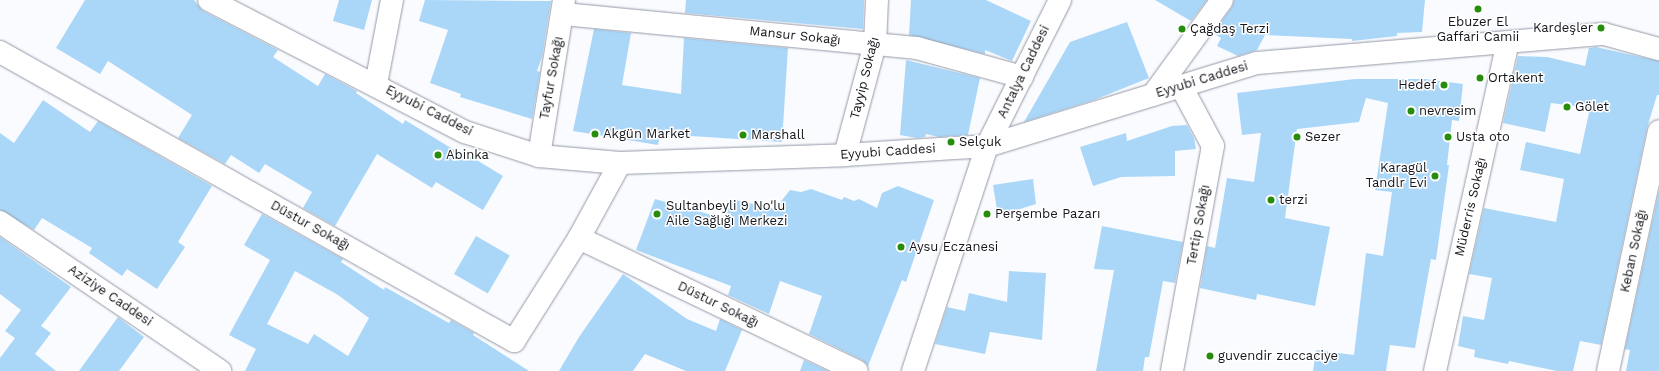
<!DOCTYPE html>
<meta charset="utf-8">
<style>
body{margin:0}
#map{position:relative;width:1659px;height:371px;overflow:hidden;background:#fafbfe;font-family:"Work Sans",sans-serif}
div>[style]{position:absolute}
.building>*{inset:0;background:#aad7f8;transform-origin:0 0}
.roads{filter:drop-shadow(0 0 1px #9399a7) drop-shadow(0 0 1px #9399a7)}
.minor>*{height:22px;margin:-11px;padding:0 11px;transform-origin:11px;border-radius:11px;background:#fff}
.dots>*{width:11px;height:11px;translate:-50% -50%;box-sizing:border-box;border:2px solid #fff;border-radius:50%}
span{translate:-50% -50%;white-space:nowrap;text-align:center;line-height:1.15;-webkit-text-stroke:3px #fff;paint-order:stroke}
.poi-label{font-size:13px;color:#15171c}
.right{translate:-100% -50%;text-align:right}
.left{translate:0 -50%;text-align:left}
.street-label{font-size:13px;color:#15171c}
</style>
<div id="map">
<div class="building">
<div style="clip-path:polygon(85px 0,194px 0,203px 11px,278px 50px,273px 57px,318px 86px,325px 74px,357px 91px,356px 93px,403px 124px,405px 120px,464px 156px,465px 153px,503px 176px,483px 210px,436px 182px,432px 188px,377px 154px,335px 226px,303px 208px,312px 192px,265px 164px,259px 173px,231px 155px,225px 164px,178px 138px,192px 115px,108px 61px,100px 74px,56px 48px)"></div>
<div style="clip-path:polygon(339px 0,372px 0,364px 30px,333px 21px)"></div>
<div style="clip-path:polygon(425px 0,551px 1px,542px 57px,537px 71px,540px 72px,532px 119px,460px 97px,461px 94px,430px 83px,448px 30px,419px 21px)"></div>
<div style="clip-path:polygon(686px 0,864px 0,863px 29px,685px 13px)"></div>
<div style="clip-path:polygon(911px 0,986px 0,1031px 21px,1012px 61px,985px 50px,985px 54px,909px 35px)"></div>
<div style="clip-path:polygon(1155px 0,1207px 0,1191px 21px)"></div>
<div style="clip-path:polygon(1234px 0,1425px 0,1422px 32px,1397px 33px,1397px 36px,1352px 41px,1352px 39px,1265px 35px,1257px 50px,1238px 56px,1217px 46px,1221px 38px,1213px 33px,1232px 7px)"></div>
<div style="clip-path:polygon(1127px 22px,1149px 78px,1094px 100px,1024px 122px,1070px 42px)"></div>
<div style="clip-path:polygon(594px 29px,631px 33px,622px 85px,681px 94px,684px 38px,788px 48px,782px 142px,660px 134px,658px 145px,573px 131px)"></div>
<div style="clip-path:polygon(1596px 47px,1659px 61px,1659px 95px,1657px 95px,1647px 128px,1601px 345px,1580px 341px,1573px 371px,1557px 371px,1509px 361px,1508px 364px,1474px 357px,1475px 350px,1458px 346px,1463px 316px,1484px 320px,1492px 278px,1469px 274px,1484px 208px,1556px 222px,1564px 179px,1520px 170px,1526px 142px,1580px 154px,1590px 108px,1551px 103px,1545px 132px,1503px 123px,1518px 56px,1547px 57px,1585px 66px,1589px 48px)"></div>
<div style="clip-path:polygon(906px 60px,980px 78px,968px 135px,939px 137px,926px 134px,925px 137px,917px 138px,900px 135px)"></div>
<div style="clip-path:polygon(1355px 79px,1425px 79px,1463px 84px,1459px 121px,1452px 120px,1447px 165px,1449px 165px,1436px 260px,1431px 259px,1415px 348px,1390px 345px,1386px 371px,1313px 371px,1316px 350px,1354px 355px,1366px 253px,1383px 256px,1392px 192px,1375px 190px,1388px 103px,1366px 98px,1359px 122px,1297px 129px,1285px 218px,1330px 227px,1315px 306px,1257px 294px,1256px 300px,1200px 288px,1207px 246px,1215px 248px,1227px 178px,1254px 182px,1261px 133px,1242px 135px,1237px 93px)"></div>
<div style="clip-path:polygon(43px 100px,90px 132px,98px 121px,212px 186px,178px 242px,185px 247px,157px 289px,127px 269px,122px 276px,89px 253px,92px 248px,42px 218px,34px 230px,0 210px,0 133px,14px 143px)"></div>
<div style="clip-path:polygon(1187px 125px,1194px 138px,1196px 149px,1175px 151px,1175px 176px,1121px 177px,1093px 186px,1080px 147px,1126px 133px,1127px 141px,1172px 126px)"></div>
<div style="clip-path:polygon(1033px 179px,1036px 204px,998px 216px,993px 185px)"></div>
<div style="clip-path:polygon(898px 186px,934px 200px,906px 282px,902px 280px,868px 366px,862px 360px,809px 334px,822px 296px,780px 281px,769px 314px,728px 295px,731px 286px,636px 250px,655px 199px,726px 219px,731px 199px,775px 209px,790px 190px,801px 192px,811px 189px,842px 200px,844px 197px,854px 201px,859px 199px,877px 208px,882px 193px)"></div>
<div style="clip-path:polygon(1659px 191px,1659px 371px,1626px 371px,1630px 350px,1625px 349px)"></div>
<div style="clip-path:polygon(evenodd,262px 214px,343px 259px,341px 262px,384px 290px,385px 287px,449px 323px,451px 320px,474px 333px,473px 335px,529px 371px,245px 371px,256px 349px,229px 335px,270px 260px,244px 245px,262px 214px,295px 271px,338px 295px,369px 318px,348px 356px,314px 334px,308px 344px,267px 324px,295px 271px)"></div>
<div style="clip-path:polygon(1102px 226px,1183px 242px,1175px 283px,1163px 281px,1149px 357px,1145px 357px,1143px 371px,1096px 371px,1114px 270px,1094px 269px)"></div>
<div style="left:476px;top:236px;width:39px;height:44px;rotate:30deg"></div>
<div style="clip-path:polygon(0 237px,71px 287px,41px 326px,51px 333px,35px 354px,56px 371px,0 371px,0 358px,15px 338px,5px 331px,21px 310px,0 294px)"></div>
<div style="clip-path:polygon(1009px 271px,1046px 273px,1042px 340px,990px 332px,985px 354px,935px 344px,947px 307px,965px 311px,969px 293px,1007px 302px)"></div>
<div style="clip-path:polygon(623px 274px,687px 319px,716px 331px,720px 319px,742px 330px,725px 371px,686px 371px,645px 354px,633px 371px,559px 371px,579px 337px)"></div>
<div style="clip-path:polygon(118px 317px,144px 337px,119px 371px,79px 371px)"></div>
<div style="clip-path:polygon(804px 360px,828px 371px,800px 371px)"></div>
</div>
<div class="roads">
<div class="minor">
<div style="left:209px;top:0;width:288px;rotate:27.3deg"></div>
<div style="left:465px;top:132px;width:78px;rotate:18deg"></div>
<div style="left:539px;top:156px;width:81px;rotate:4.9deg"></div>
<div style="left:620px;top:163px;width:225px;rotate:-2deg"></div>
<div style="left:845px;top:155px;width:142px;rotate:-3.6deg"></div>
<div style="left:987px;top:146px;width:282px;rotate:-17.1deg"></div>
<div style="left:1257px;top:63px;width:348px;rotate:-4.8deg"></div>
<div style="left:1604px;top:34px;width:57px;rotate:15.3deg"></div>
<div style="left:564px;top:14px;width:355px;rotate:5.5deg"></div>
<div style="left:917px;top:48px;width:109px;rotate:15.4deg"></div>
<div style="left:0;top:52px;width:590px;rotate:29.35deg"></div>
<div style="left:514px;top:341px;width:122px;rotate:-57.7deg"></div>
<div style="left:579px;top:238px;width:85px;rotate:-61.3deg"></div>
<div style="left:376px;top:84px;width:86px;rotate:-79.2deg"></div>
<div style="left:1153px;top:95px;width:117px;rotate:-54deg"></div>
<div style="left:845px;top:155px;width:115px;rotate:-74.9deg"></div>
<div style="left:875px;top:44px;width:44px;rotate:-87.4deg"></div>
<div style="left:539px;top:156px;width:158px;rotate:-80.9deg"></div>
<div style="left:0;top:222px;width:266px;rotate:34.1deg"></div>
<div style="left:579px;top:238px;width:308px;rotate:25.6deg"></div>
<div style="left:913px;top:371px;width:237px;rotate:-71.8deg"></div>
<div style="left:987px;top:146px;width:163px;rotate:-63.4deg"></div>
<div style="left:1172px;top:371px;width:229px;rotate:-79.7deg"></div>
<div style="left:1213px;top:146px;width:68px;rotate:-118.1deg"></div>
<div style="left:1435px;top:371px;width:336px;rotate:-77.5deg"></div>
<div style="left:1608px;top:371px;width:245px;rotate:-78deg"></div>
</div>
</div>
<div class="dots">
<div style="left:1478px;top:9px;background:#268d0a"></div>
<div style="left:1601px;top:28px;background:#268d0a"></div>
<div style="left:1182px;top:29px;background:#268d0a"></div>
<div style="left:1480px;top:78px;background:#268d0a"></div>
<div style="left:1444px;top:85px;background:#268d0a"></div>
<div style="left:1567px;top:107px;background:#268d0a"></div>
<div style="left:1411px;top:111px;background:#268d0a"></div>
<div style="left:595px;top:134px;background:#268d0a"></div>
<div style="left:743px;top:135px;background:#268d0a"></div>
<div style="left:1297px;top:137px;background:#268d0a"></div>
<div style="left:1448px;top:137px;background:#268d0a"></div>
<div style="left:951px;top:142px;background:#268d0a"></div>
<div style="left:438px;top:155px;background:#268d0a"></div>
<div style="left:1435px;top:176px;background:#268d0a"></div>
<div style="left:1271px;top:200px;background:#268d0a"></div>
<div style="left:657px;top:214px;background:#268d0a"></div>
<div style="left:987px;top:214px;background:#268d0a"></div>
<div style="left:901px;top:247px;background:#268d0a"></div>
<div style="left:1210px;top:356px;background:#268d0a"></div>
</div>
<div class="poi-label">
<span style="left:1478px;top:30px">Ebuzer El<br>Gaffari Camii</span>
<span class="right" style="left:1593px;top:28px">Kardeşler</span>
<span class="left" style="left:1190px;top:29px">Çağdaş Terzi</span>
<span class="left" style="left:1488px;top:78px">Ortakent</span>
<span class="right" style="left:1436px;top:85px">Hedef</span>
<span class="left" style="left:1575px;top:107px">Gölet</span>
<span class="left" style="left:1419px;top:111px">nevresim</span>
<span class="left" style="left:603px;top:134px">Akgün Market</span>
<span class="left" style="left:751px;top:135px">Marshall</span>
<span class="left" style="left:1305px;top:137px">Sezer</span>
<span class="left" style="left:1456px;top:137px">Usta oto</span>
<span class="left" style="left:959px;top:142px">Selçuk</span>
<span class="left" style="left:446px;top:155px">Abinka</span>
<span class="right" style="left:1427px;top:176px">Karagül<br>Tandlr Evi</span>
<span class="left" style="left:1279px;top:200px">terzi</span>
<span class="left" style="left:666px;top:214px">Sultanbeyli 9 No'lu<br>Aile Sağlığı Merkezi</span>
<span class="left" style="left:995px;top:214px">Perşembe Pazarı</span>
<span class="left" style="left:909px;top:247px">Aysu Eczanesi</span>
<span class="left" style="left:1218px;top:356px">guvendir zuccaciye</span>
</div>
<div class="street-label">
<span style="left:795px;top:36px;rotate:6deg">Mansur Sokağı</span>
<span style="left:1024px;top:72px;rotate:-64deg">Antalya Caddesi</span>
<span style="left:552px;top:78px;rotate:-80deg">Tayfur Sokağı</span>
<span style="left:865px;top:78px;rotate:-76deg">Tayyip Sokağı</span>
<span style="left:1202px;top:80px;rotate:-17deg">Eyyubi Caddesi</span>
<span style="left:429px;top:111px;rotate:27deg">Eyyubi Caddesi</span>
<span style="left:888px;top:152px;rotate:-4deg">Eyyubi Caddesi</span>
<span style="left:1471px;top:207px;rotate:-77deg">Müderris Sokağı</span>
<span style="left:1199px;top:225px;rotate:-80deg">Tertip Sokağı</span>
<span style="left:310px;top:226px;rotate:29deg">Düstur Sokağı</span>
<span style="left:1634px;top:251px;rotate:-78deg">Keban Sokağı</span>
<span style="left:110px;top:296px;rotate:34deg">Aziziye Caddesi</span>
<span style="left:718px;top:305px;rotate:26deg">Düstur Sokağı</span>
</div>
</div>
